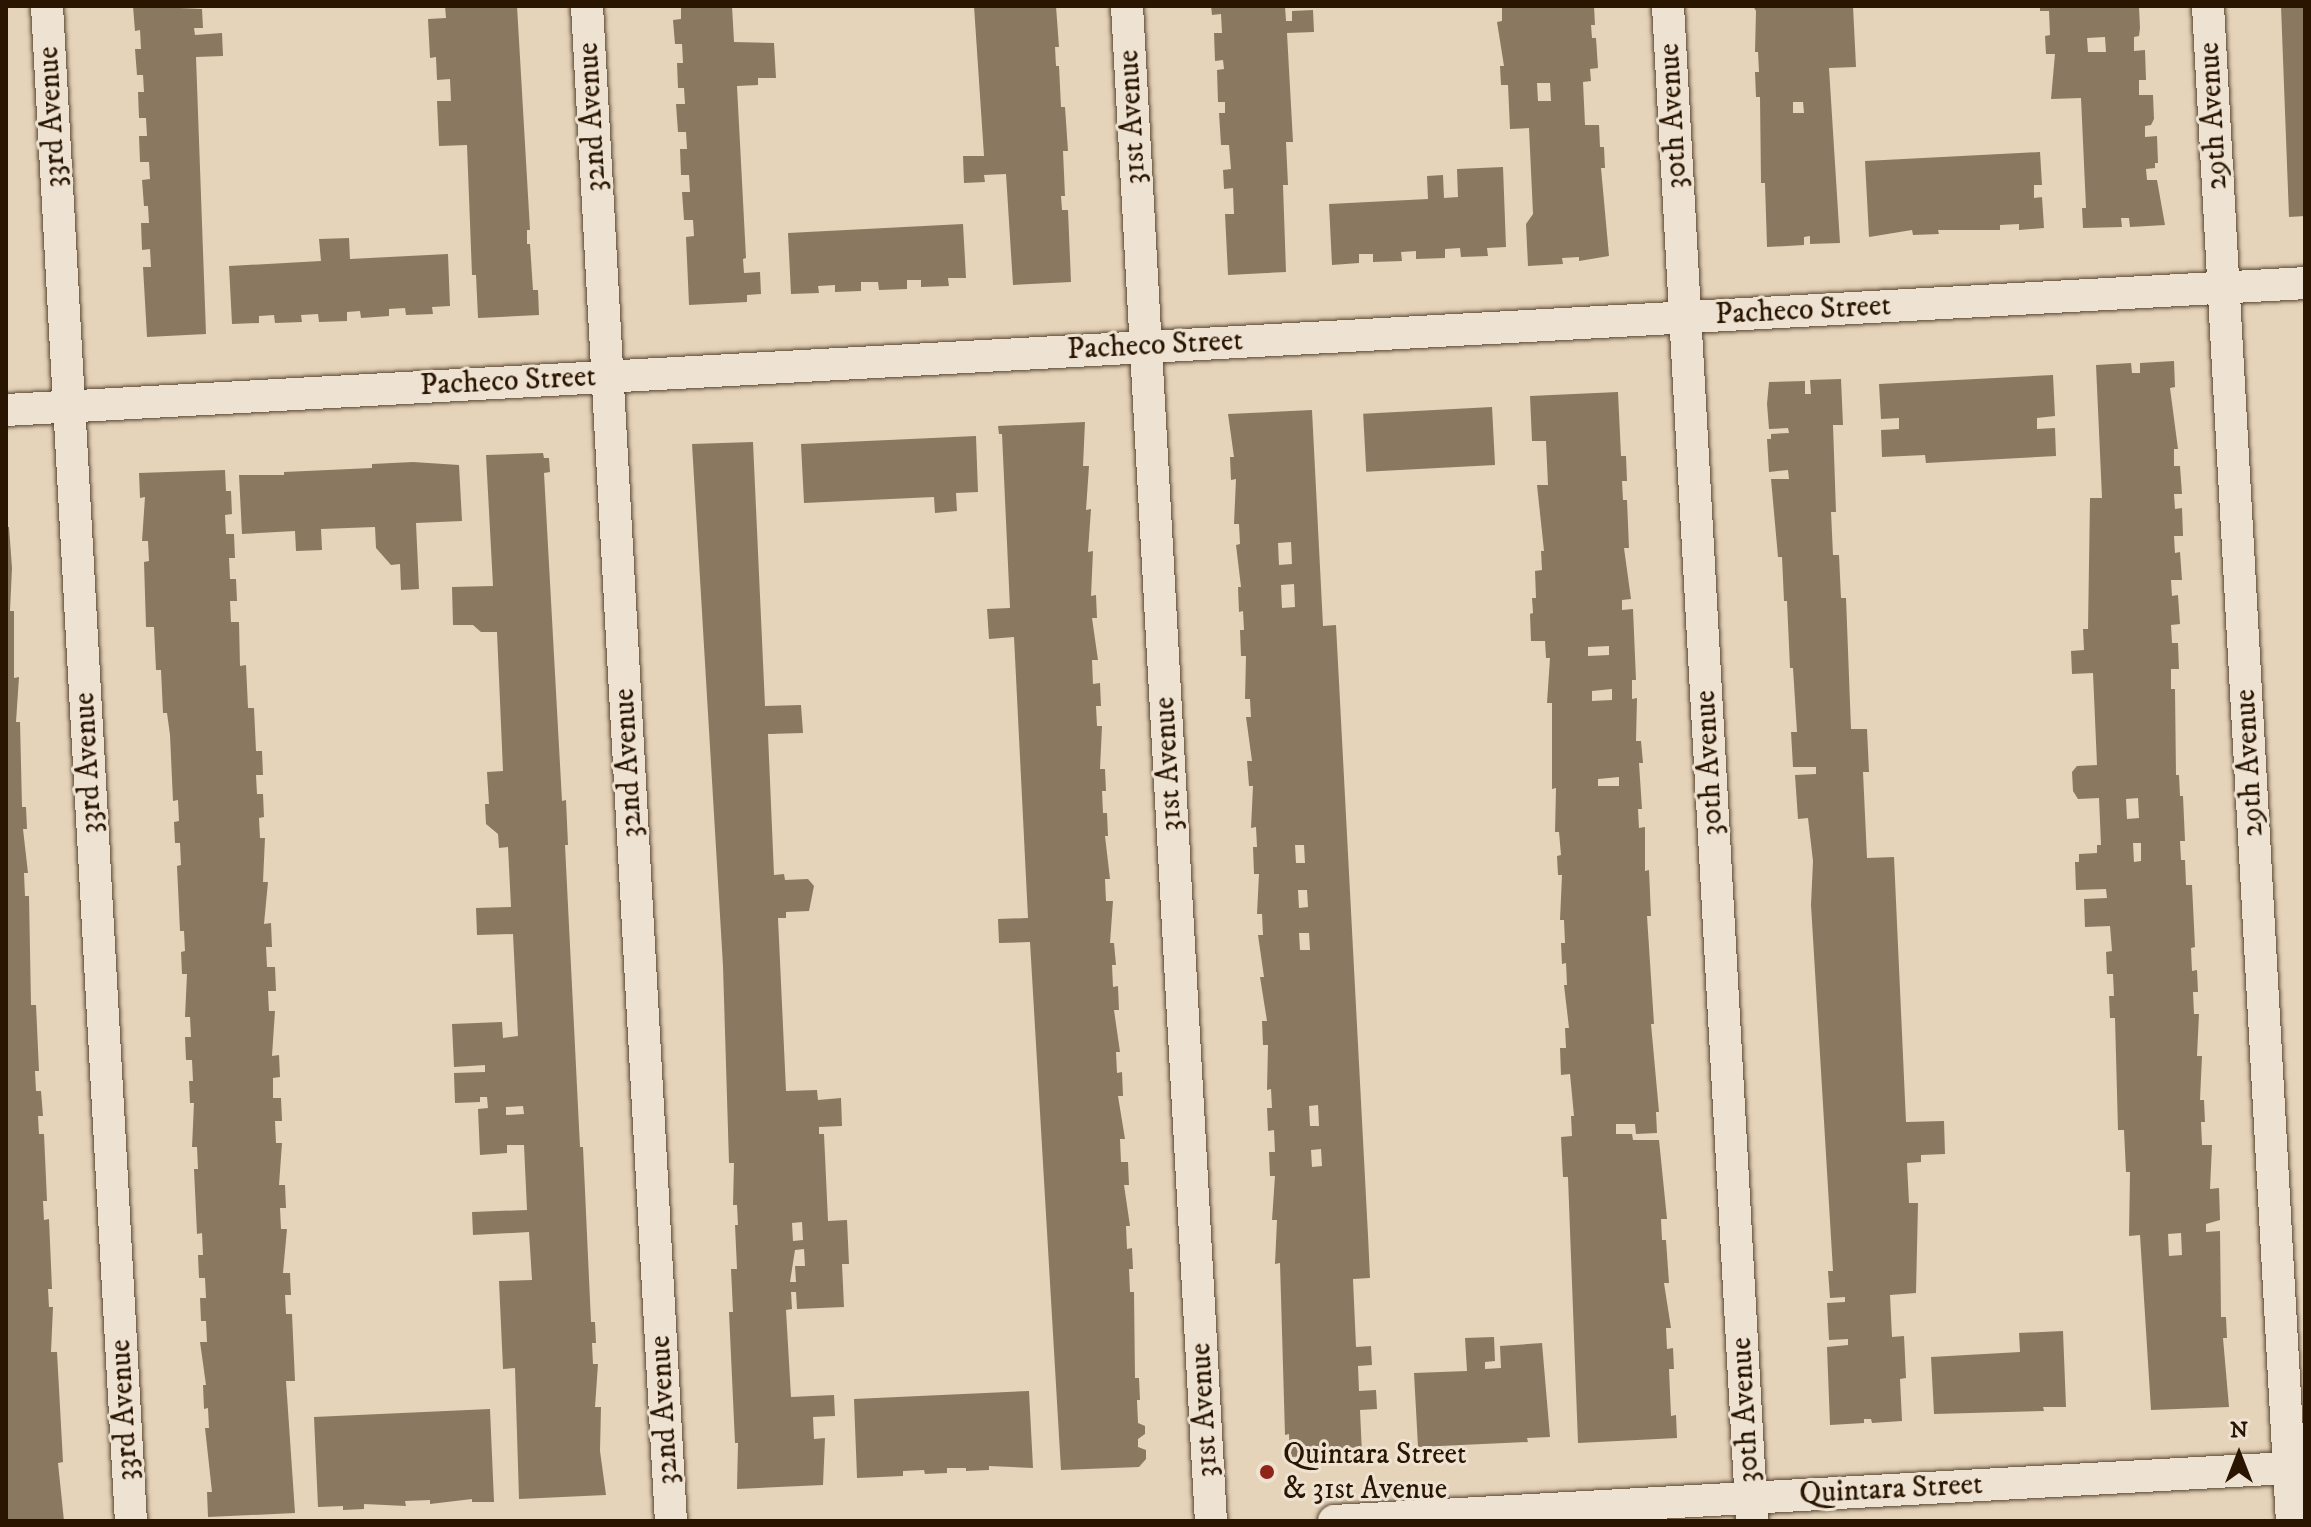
<!DOCTYPE html>
<style>
body{margin:0}
#map{position:relative;width:2311px;height:1527px;overflow:hidden;background:#e5d3ba;font-family:"IM FELL DW Pica",serif}
div>[style]{position:absolute}
.building>*{inset:0;background:#8b7861;transform-origin:0 0}
.roads{filter:drop-shadow(0 0 2px #59452e) drop-shadow(0 0 2px #59452e)}
.street>*{height:32px;margin:-16px;padding:0 16px;transform-origin:16px;border-radius:16px;background:#eee2d2}
.dots>*{width:22px;height:22px;translate:-50% -50%;box-sizing:border-box;border:4px solid #eee2d2;border-radius:50%}
span{translate:-50% -50%;white-space:nowrap;text-align:center;line-height:1.15;-webkit-text-stroke:6px #eee2d2;paint-order:stroke}
.street-label{font-size:30px;color:#2a1600}
.poi-label{font-size:30px;color:#2a1600}
.left{translate:0 -50%;text-align:left}
.frame{position:absolute;inset:0;border:8px solid #2a1600;pointer-events:none}
.north{position:absolute;left:2199px;top:1415px;width:80px;height:80px;-webkit-text-stroke:6px #eee2d2;paint-order:stroke;rotate:0deg;font-size:22px;font-weight:700;line-height:32px;text-align:center;color:#2a1600}
.north::after{content:'';display:block;margin:auto;width:28px;height:36px;background:#2a1600;clip-path:polygon(50% 0,100% 100%,50% 72%,0 100%)}
</style>
<div id="map">
<div class="building">
<div style="clip-path:polygon(133px 6px,202px 9px,203px 28px,194px 28px,195px 35px,222px 33px,223px 56px,196px 57px,206px 334px,147px 337px,143px 267px,151px 267px,150px 249px,142px 250px,141px 223px,149px 223px,148px 206px,144px 206px,142px 180px,150px 179px,149px 162px,140px 162px,139px 136px,147px 136px,146px 118px,139px 118px,138px 92px,144px 92px,143px 75px,137px 75px,135px 49px,141px 49px,140px 30px,135px 31px)"></div>
<div style="clip-path:polygon(445px 6px,517px 6px,530px 230px,527px 230px,527px 244px,530px 244px,533px 290px,538px 290px,539px 315px,478px 318px,476px 275px,472px 275px,467px 145px,439px 146px,437px 101px,451px 101px,450px 79px,437px 80px,436px 57px,430px 58px,428px 19px,446px 18px)"></div>
<div style="clip-path:polygon(681px 6px,732px 6px,734px 42px,774px 43px,776px 78px,758px 78px,758px 85px,737px 86px,746px 258px,743px 259px,744px 273px,760px 272px,761px 294px,747px 295px,747px 302px,689px 305px,686px 237px,694px 236px,693px 220px,684px 220px,682px 192px,690px 192px,689px 175px,681px 175px,680px 149px,687px 149px,686px 132px,678px 132px,676px 104px,685px 104px,684px 88px,678px 88px,677px 63px,683px 63px,682px 44px,675px 44px,673px 20px,681px 19px)"></div>
<div style="clip-path:polygon(974px 6px,1056px 6px,1059px 47px,1055px 47px,1056px 66px,1059px 66px,1061px 107px,1065px 107px,1068px 151px,1063px 151px,1065px 196px,1061px 196px,1062px 210px,1068px 210px,1071px 282px,1013px 285px,1006px 174px,984px 175px,985px 182px,964px 183px,963px 156px,984px 156px)"></div>
<div style="clip-path:polygon(1211px 6px,1285px 6px,1286px 21px,1292px 21px,1292px 11px,1313px 10px,1314px 32px,1287px 33px,1293px 142px,1286px 142px,1288px 185px,1283px 185px,1286px 272px,1228px 275px,1225px 214px,1234px 214px,1233px 188px,1224px 189px,1223px 170px,1231px 169px,1229px 145px,1221px 145px,1219px 113px,1225px 113px,1225px 102px,1218px 102px,1217px 70px,1224px 69px,1223px 60px,1215px 61px,1214px 33px,1222px 33px,1221px 14px,1212px 15px)"></div>
<div style="clip-path:polygon(evenodd,1502px 6px,1594px 6px,1595px 25px,1591px 25px,1592px 38px,1596px 38px,1598px 68px,1590px 69px,1591px 81px,1583px 82px,1585px 125px,1599px 125px,1600px 147px,1604px 147px,1605px 168px,1601px 168px,1609px 256px,1579px 261px,1579px 257px,1562px 258px,1563px 264px,1528px 266px,1526px 224px,1533px 214px,1529px 128px,1510px 129px,1508px 85px,1501px 85px,1500px 66px,1504px 66px,1497px 22px,1502px 21px,1502px 6px,1537px 83px,1550px 83px,1551px 101px,1538px 101px,1537px 83px)"></div>
<div style="clip-path:polygon(evenodd,1753px 6px,1853px 6px,1856px 67px,1829px 68px,1840px 243px,1810px 244px,1810px 236px,1804px 237px,1804px 245px,1767px 247px,1765px 183px,1761px 183px,1760px 97px,1756px 97px,1755px 72px,1759px 72px,1758px 52px,1755px 52px,1756px 11px,1753px 6px,1793px 102px,1803px 102px,1804px 113px,1793px 113px,1793px 102px)"></div>
<div style="clip-path:polygon(evenodd,2040px 6px,2139px 7px,2140px 28px,2139px 36px,2134px 37px,2134px 51px,2145px 50px,2146px 80px,2139px 80px,2139px 95px,2153px 95px,2154px 119px,2151px 125px,2145px 126px,2145px 137px,2157px 136px,2158px 163px,2155px 163px,2155px 168px,2146px 169px,2147px 180px,2157px 180px,2165px 225px,2130px 227px,2129px 218px,2121px 218px,2122px 227px,2083px 228px,2082px 208px,2086px 208px,2081px 98px,2051px 99px,2055px 54px,2046px 54px,2045px 36px,2050px 35px,2049px 11px,2040px 11px,2040px 6px,2105px 37px,2106px 52px,2088px 52px,2087px 38px,2105px 37px)"></div>
<div style="clip-path:polygon(2281px 6px,2305px 6px,2305px 216px,2289px 217px)"></div>
<div style="clip-path:polygon(2040px 152px,2042px 185px,2034px 185px,2034px 198px,2042px 197px,2044px 228px,2019px 230px,2019px 224px,2000px 225px,2000px 230px,1938px 230px,1939px 234px,1913px 235px,1912px 230px,1869px 237px,1865px 161px)"></div>
<div style="clip-path:polygon(1503px 167px,1506px 247px,1487px 248px,1488px 256px,1461px 257px,1460px 248px,1445px 249px,1445px 258px,1416px 259px,1416px 251px,1401px 252px,1402px 261px,1373px 262px,1373px 254px,1359px 254px,1359px 263px,1332px 265px,1329px 204px,1428px 199px,1427px 176px,1443px 175px,1444px 198px,1458px 197px,1457px 169px)"></div>
<div style="clip-path:polygon(963px 224px,966px 278px,948px 278px,949px 286px,921px 287px,921px 280px,907px 280px,907px 289px,879px 290px,878px 282px,861px 282px,861px 291px,835px 292px,835px 285px,818px 286px,819px 293px,791px 294px,788px 233px)"></div>
<div style="clip-path:polygon(349px 238px,350px 259px,448px 254px,450px 306px,432px 307px,433px 314px,406px 315px,405px 308px,389px 309px,389px 316px,361px 318px,360px 311px,347px 312px,347px 321px,319px 322px,318px 314px,301px 315px,302px 322px,275px 323px,274px 315px,259px 316px,259px 323px,232px 324px,229px 266px,321px 261px,319px 239px)"></div>
<div style="clip-path:polygon(evenodd,2174px 361px,2175px 387px,2170px 388px,2178px 449px,2174px 449px,2174px 466px,2180px 466px,2182px 494px,2174px 494px,2175px 509px,2182px 508px,2183px 536px,2174px 536px,2175px 553px,2180px 552px,2182px 580px,2171px 580px,2172px 596px,2178px 595px,2180px 624px,2171px 625px,2172px 643px,2178px 643px,2179px 669px,2171px 669px,2171px 689px,2175px 689px,2176px 775px,2179px 775px,2180px 796px,2183px 796px,2185px 841px,2180px 841px,2181px 860px,2185px 860px,2186px 885px,2192px 885px,2195px 947px,2191px 948px,2192px 971px,2197px 970px,2198px 992px,2193px 992px,2194px 1014px,2199px 1014px,2197px 1056px,2202px 1056px,2200px 1100px,2204px 1100px,2205px 1122px,2201px 1122px,2202px 1145px,2212px 1145px,2210px 1189px,2219px 1188px,2220px 1220px,2206px 1224px,2206px 1232px,2220px 1231px,2221px 1317px,2226px 1317px,2227px 1338px,2223px 1338px,2229px 1407px,2151px 1410px,2140px 1235px,2129px 1236px,2130px 1172px,2126px 1172px,2124px 1130px,2118px 1130px,2115px 1018px,2110px 1018px,2109px 996px,2114px 996px,2113px 974px,2107px 974px,2106px 952px,2112px 951px,2110px 926px,2085px 927px,2084px 899px,2107px 898px,2106px 889px,2076px 890px,2075px 862px,2079px 862px,2079px 854px,2097px 853px,2097px 845px,2101px 845px,2099px 798px,2078px 799px,2073px 791px,2072px 772px,2077px 766px,2097px 765px,2093px 673px,2072px 674px,2071px 651px,2084px 650px,2083px 629px,2088px 629px,2090px 498px,2102px 498px,2096px 365px,2131px 363px,2132px 373px,2140px 373px,2140px 363px,2174px 361px,2138px 798px,2139px 818px,2127px 819px,2126px 799px,2138px 798px,2174px 361px,2133px 843px,2141px 843px,2141px 861px,2134px 862px,2133px 843px,2174px 361px,2181px 1233px,2182px 1255px,2169px 1256px,2168px 1234px,2181px 1233px)"></div>
<div style="clip-path:polygon(2053px 375px,2055px 416px,2037px 418px,2037px 429px,2055px 428px,2056px 456px,1926px 463px,1925px 455px,1882px 457px,1881px 430px,1899px 429px,1899px 418px,1881px 419px,1879px 384px)"></div>
<div style="clip-path:polygon(1841px 379px,1843px 425px,1833px 425px,1836px 512px,1831px 512px,1833px 555px,1839px 555px,1841px 598px,1846px 598px,1851px 729px,1867px 729px,1869px 772px,1863px 772px,1867px 858px,1894px 857px,1906px 1122px,1944px 1121px,1945px 1154px,1921px 1155px,1921px 1162px,1907px 1163px,1909px 1203px,1918px 1203px,1916px 1293px,1890px 1295px,1892px 1337px,1904px 1336px,1906px 1378px,1900px 1379px,1902px 1421px,1872px 1423px,1871px 1419px,1864px 1419px,1864px 1423px,1830px 1425px,1827px 1347px,1848px 1345px,1848px 1339px,1829px 1340px,1827px 1303px,1845px 1302px,1845px 1297px,1830px 1298px,1828px 1271px,1833px 1271px,1811px 905px,1813px 861px,1808px 818px,1798px 819px,1795px 775px,1816px 774px,1816px 767px,1793px 767px,1791px 732px,1797px 732px,1793px 668px,1790px 668px,1787px 601px,1784px 601px,1782px 557px,1778px 557px,1771px 479px,1789px 479px,1788px 470px,1769px 472px,1767px 439px,1771px 439px,1771px 434px,1789px 433px,1788px 428px,1769px 429px,1767px 404px,1769px 382px,1805px 381px,1805px 394px,1811px 394px,1810px 380px)"></div>
<div style="clip-path:polygon(evenodd,1618px 392px,1621px 456px,1626px 456px,1627px 481px,1622px 481px,1623px 500px,1627px 500px,1629px 548px,1624px 548px,1631px 599px,1622px 600px,1622px 610px,1633px 609px,1636px 680px,1632px 680px,1632px 699px,1637px 698px,1636px 741px,1641px 741px,1643px 763px,1639px 763px,1642px 809px,1638px 809px,1639px 828px,1645px 827px,1645px 871px,1649px 870px,1651px 916px,1647px 916px,1654px 1024px,1651px 1024px,1659px 1112px,1656px 1112px,1657px 1133px,1636px 1134px,1635px 1124px,1616px 1124px,1616px 1134px,1632px 1134px,1633px 1140px,1659px 1140px,1667px 1219px,1661px 1219px,1662px 1240px,1666px 1240px,1669px 1283px,1664px 1283px,1671px 1328px,1666px 1328px,1667px 1349px,1673px 1348px,1674px 1369px,1669px 1369px,1671px 1416px,1676px 1415px,1677px 1438px,1578px 1443px,1568px 1177px,1563px 1177px,1561px 1137px,1572px 1136px,1571px 1116px,1574px 1116px,1570px 1074px,1561px 1075px,1560px 1048px,1566px 1048px,1565px 1028px,1569px 1028px,1564px 985px,1567px 985px,1566px 963px,1562px 964px,1561px 943px,1565px 943px,1564px 920px,1560px 920px,1562px 875px,1558px 875px,1557px 856px,1561px 855px,1559px 832px,1555px 832px,1556px 788px,1552px 789px,1552px 703px,1547px 703px,1550px 658px,1546px 658px,1545px 641px,1531px 641px,1530px 614px,1533px 613px,1532px 598px,1536px 598px,1535px 571px,1542px 570px,1541px 551px,1544px 551px,1537px 485px,1548px 485px,1546px 441px,1532px 441px,1530px 396px,1618px 392px,1609px 646px,1609px 655px,1588px 656px,1588px 647px,1609px 646px,1618px 392px,1612px 689px,1612px 700px,1592px 701px,1592px 691px,1612px 689px,1618px 392px,1619px 777px,1619px 786px,1598px 786px,1598px 779px,1619px 777px)"></div>
<div style="left:1492px;top:407px;width:58px;height:129px;rotate:87deg"></div>
<div style="clip-path:polygon(evenodd,1312px 410px,1323px 626px,1336px 625px,1368px 1235px,1370px 1278px,1353px 1279px,1356px 1347px,1371px 1346px,1372px 1365px,1358px 1366px,1359px 1391px,1376px 1390px,1377px 1409px,1360px 1410px,1362px 1454px,1290px 1457px,1289px 1434px,1285px 1435px,1280px 1263px,1275px 1264px,1277px 1220px,1272px 1220px,1275px 1176px,1270px 1176px,1269px 1152px,1275px 1152px,1274px 1130px,1268px 1131px,1267px 1108px,1272px 1108px,1271px 1089px,1267px 1090px,1268px 1045px,1263px 1045px,1262px 1021px,1267px 1021px,1260px 977px,1264px 977px,1258px 935px,1263px 935px,1262px 914px,1257px 914px,1259px 874px,1254px 874px,1253px 847px,1257px 847px,1256px 827px,1251px 828px,1253px 786px,1249px 786px,1247px 761px,1252px 761px,1246px 717px,1251px 717px,1250px 699px,1245px 699px,1246px 656px,1241px 656px,1240px 630px,1244px 630px,1243px 611px,1239px 612px,1238px 587px,1241px 587px,1236px 545px,1240px 544px,1239px 524px,1234px 524px,1236px 479px,1231px 480px,1230px 457px,1234px 457px,1228px 414px,1312px 410px,1291px 542px,1292px 564px,1279px 565px,1278px 543px,1291px 542px,1312px 410px,1294px 584px,1295px 607px,1282px 608px,1281px 585px,1294px 584px,1312px 410px,1295px 845px,1304px 845px,1305px 863px,1296px 863px,1295px 845px,1312px 410px,1298px 890px,1307px 890px,1308px 907px,1299px 908px,1298px 890px,1312px 410px,1299px 933px,1309px 933px,1310px 950px,1300px 950px,1299px 933px,1312px 410px,1318px 1105px,1319px 1126px,1310px 1126px,1309px 1106px,1318px 1105px,1312px 410px,1321px 1149px,1322px 1166px,1312px 1167px,1311px 1150px,1321px 1149px)"></div>
<div style="clip-path:polygon(1085px 422px,1083px 466px,1089px 466px,1086px 510px,1091px 509px,1088px 552px,1093px 551px,1091px 596px,1096px 595px,1097px 618px,1092px 618px,1098px 660px,1092px 660px,1093px 684px,1100px 683px,1101px 706px,1096px 706px,1097px 726px,1102px 726px,1100px 769px,1105px 769px,1106px 791px,1102px 791px,1103px 813px,1107px 813px,1108px 836px,1105px 836px,1110px 879px,1105px 879px,1106px 901px,1113px 901px,1110px 943px,1114px 943px,1116px 965px,1112px 965px,1113px 987px,1118px 986px,1119px 1010px,1114px 1010px,1120px 1052px,1116px 1052px,1117px 1073px,1122px 1072px,1123px 1096px,1118px 1096px,1125px 1139px,1120px 1139px,1121px 1162px,1128px 1162px,1129px 1185px,1124px 1185px,1130px 1226px,1126px 1226px,1127px 1249px,1132px 1248px,1133px 1269px,1129px 1269px,1130px 1292px,1134px 1292px,1135px 1378px,1139px 1378px,1140px 1400px,1137px 1400px,1138px 1423px,1145px 1426px,1145px 1434px,1138px 1439px,1138px 1447px,1146px 1450px,1146px 1459px,1139px 1467px,1061px 1470px,1030px 942px,999px 943px,998px 919px,1028px 918px,1014px 637px,989px 639px,987px 609px,1010px 608px,1002px 434px,999px 434px,998px 426px)"></div>
<div style="clip-path:polygon(976px 436px,978px 492px,956px 493px,957px 511px,935px 513px,934px 497px,804px 503px,801px 444px)"></div>
<div style="clip-path:polygon(evenodd,753px 442px,765px 706px,801px 705px,803px 733px,768px 734px,774px 875px,784px 874px,785px 880px,808px 879px,814px 886px,809px 911px,786px 912px,786px 918px,778px 918px,786px 1091px,817px 1090px,818px 1100px,841px 1098px,842px 1126px,819px 1127px,819px 1134px,824px 1134px,828px 1221px,847px 1220px,849px 1264px,842px 1264px,844px 1307px,797px 1309px,796px 1292px,791px 1292px,792px 1309px,786px 1310px,791px 1397px,834px 1395px,835px 1416px,813px 1417px,814px 1439px,825px 1438px,823px 1485px,737px 1489px,738px 1443px,735px 1443px,729px 1312px,733px 1312px,731px 1269px,737px 1269px,735px 1225px,738px 1225px,737px 1205px,733px 1205px,734px 1163px,729px 1163px,723px 966px,692px 444px,753px 442px,802px 1222px,803px 1240px,793px 1241px,792px 1223px,802px 1222px,753px 442px,804px 1249px,805px 1266px,795px 1266px,796px 1282px,790px 1282px,795px 1250px,804px 1249px)"></div>
<div style="clip-path:polygon(evenodd,543px 453px,544px 458px,549px 458px,550px 472px,544px 473px,562px 801px,566px 800px,568px 845px,565px 845px,580px 1147px,583px 1147px,591px 1322px,595px 1322px,596px 1343px,592px 1343px,593px 1364px,598px 1364px,595px 1407px,601px 1407px,600px 1451px,606px 1495px,519px 1499px,515px 1368px,503px 1369px,499px 1281px,532px 1280px,529px 1232px,473px 1235px,472px 1212px,527px 1210px,524px 1145px,507px 1145px,507px 1153px,480px 1155px,478px 1109px,488px 1108px,487px 1097px,480px 1097px,480px 1102px,455px 1103px,454px 1073px,485px 1072px,485px 1065px,454px 1067px,452px 1024px,502px 1022px,503px 1038px,518px 1036px,513px 934px,477px 935px,476px 908px,511px 907px,508px 847px,499px 848px,498px 834px,486px 824px,485px 804px,489px 804px,487px 772px,503px 771px,497px 632px,481px 632px,473px 625px,453px 625px,452px 587px,493px 586px,486px 455px,543px 453px,523px 1106px,524px 1114px,506px 1115px,506px 1107px,523px 1106px)"></div>
<div style="clip-path:polygon(413px 462px,459px 465px,462px 521px,416px 523px,419px 589px,401px 590px,400px 564px,391px 565px,376px 548px,375px 527px,321px 529px,322px 550px,296px 551px,295px 531px,242px 534px,239px 475px,284px 475px,284px 472px,372px 468px,372px 464px)"></div>
<div style="clip-path:polygon(225px 470px,226px 491px,231px 491px,232px 514px,225px 515px,226px 534px,234px 534px,235px 558px,229px 558px,230px 579px,236px 579px,237px 601px,230px 601px,231px 622px,239px 622px,240px 666px,246px 665px,248px 708px,254px 708px,256px 751px,262px 751px,263px 775px,256px 775px,257px 794px,263px 794px,264px 817px,259px 818px,260px 838px,265px 838px,263px 882px,268px 882px,264px 924px,271px 923px,272px 947px,266px 947px,267px 967px,275px 967px,276px 991px,268px 991px,269px 1011px,275px 1011px,272px 1056px,279px 1055px,280px 1077px,273px 1078px,273px 1098px,281px 1098px,282px 1121px,275px 1121px,276px 1143px,282px 1143px,279px 1185px,285px 1185px,286px 1208px,280px 1208px,281px 1229px,287px 1229px,283px 1273px,290px 1273px,291px 1295px,285px 1295px,286px 1314px,292px 1314px,295px 1381px,286px 1381px,295px 1513px,208px 1517px,207px 1492px,212px 1492px,205px 1428px,209px 1428px,208px 1408px,204px 1409px,203px 1385px,206px 1385px,200px 1342px,207px 1342px,206px 1321px,201px 1321px,200px 1298px,206px 1298px,205px 1278px,199px 1278px,198px 1255px,203px 1255px,202px 1233px,197px 1234px,194px 1169px,198px 1169px,197px 1147px,192px 1147px,194px 1103px,190px 1103px,189px 1081px,193px 1081px,192px 1060px,186px 1060px,185px 1037px,191px 1037px,190px 1017px,185px 1017px,187px 974px,182px 974px,181px 952px,185px 951px,184px 931px,180px 931px,177px 866px,181px 865px,180px 843px,175px 843px,174px 822px,179px 821px,178px 800px,173px 801px,170px 735px,167px 713px,163px 713px,161px 670px,156px 670px,154px 627px,146px 627px,144px 562px,149px 561px,148px 541px,142px 541px,145px 497px,140px 498px,139px 473px)"></div>
<div style="clip-path:polygon(6px 527px,9px 527px,12px 568px,10px 611px,14px 611px,14px 678px,19px 677px,16px 722px,20px 722px,22px 807px,26px 807px,27px 829px,23px 829px,28px 873px,24px 873px,25px 896px,29px 896px,31px 1005px,36px 1005px,39px 1071px,35px 1071px,36px 1091px,41px 1091px,43px 1116px,38px 1116px,39px 1134px,44px 1134px,47px 1201px,43px 1201px,44px 1220px,49px 1219px,52px 1289px,48px 1289px,49px 1307px,53px 1307px,51px 1352px,57px 1352px,63px 1462px,58px 1463px,64px 1521px,6px 1521px)"></div>
<div style="clip-path:polygon(2063px 1331px,2066px 1407px,2043px 1407px,2044px 1411px,1934px 1414px,1931px 1357px,2020px 1352px,2019px 1333px)"></div>
<div style="clip-path:polygon(1494px 1337px,1495px 1361px,1485px 1362px,1485px 1369px,1501px 1368px,1500px 1346px,1542px 1343px,1550px 1437px,1527px 1438px,1528px 1442px,1418px 1447px,1414px 1373px,1467px 1371px,1465px 1338px)"></div>
<div style="clip-path:polygon(1029px 1391px,1033px 1468px,989px 1466px,989px 1470px,966px 1471px,966px 1468px,947px 1468px,947px 1473px,925px 1474px,924px 1470px,903px 1471px,903px 1476px,857px 1478px,854px 1399px)"></div>
<div style="clip-path:polygon(490px 1409px,494px 1502px,472px 1502px,472px 1499px,430px 1504px,430px 1500px,405px 1501px,406px 1506px,364px 1504px,364px 1509px,343px 1510px,343px 1506px,318px 1507px,314px 1417px)"></div>
</div>
<div class="roads">
<div class="street">
<div style="left:47px;top:6px;width:1517px;rotate:86.83deg"></div>
<div style="left:587px;top:6px;width:1517px;rotate:86.83deg"></div>
<div style="left:1127px;top:6px;width:1517px;rotate:86.83deg"></div>
<div style="left:1668px;top:6px;width:1517px;rotate:86.83deg"></div>
<div style="left:2208px;top:6px;width:1517px;rotate:86.83deg"></div>
<div style="left:6px;top:410px;width:2303px;rotate:-3.16deg"></div>
<div style="left:1334px;top:1521px;width:973px;rotate:-3.18deg"></div>
</div>
</div>
<div class="dots">
<div style="left:1267px;top:1472px;background:#8f2418"></div>
</div>
<div class="street-label">
<span style="left:1674px;top:116px;rotate:-93deg">30th Avenue</span>
<span style="left:2214px;top:116px;rotate:-93deg">29th Avenue</span>
<span style="left:53px;top:117px;rotate:-93deg">33rd Avenue</span>
<span style="left:593px;top:117px;rotate:-93deg">32nd Avenue</span>
<span style="left:1133px;top:117px;rotate:-93deg">31st Avenue</span>
<span style="left:1803px;top:311px;rotate:-3deg">Pacheco Street</span>
<span style="left:1155px;top:346px;rotate:-3deg">Pacheco Street</span>
<span style="left:508px;top:382px;rotate:-3deg">Pacheco Street</span>
<span style="left:89px;top:763px;rotate:-93deg">33rd Avenue</span>
<span style="left:629px;top:763px;rotate:-93deg">32nd Avenue</span>
<span style="left:1710px;top:763px;rotate:-93deg">30th Avenue</span>
<span style="left:2250px;top:763px;rotate:-93deg">29th Avenue</span>
<span style="left:1169px;top:764px;rotate:-93deg">31st Avenue</span>
<span style="left:125px;top:1410px;rotate:-93deg">33rd Avenue</span>
<span style="left:665px;top:1410px;rotate:-93deg">32nd Avenue</span>
<span style="left:1205px;top:1410px;rotate:-93deg">31st Avenue</span>
<span style="left:1746px;top:1410px;rotate:-93deg">30th Avenue</span>
<span style="left:1891px;top:1490px;rotate:-3deg">Quintara Street</span>
</div>
<div class="poi-label">
<span class="left" style="left:1283px;top:1472px">Quintara Street<br>&amp; 31st Avenue</span>
</div>
<div class="frame"></div>
<div class="north">N</div>
</div>
